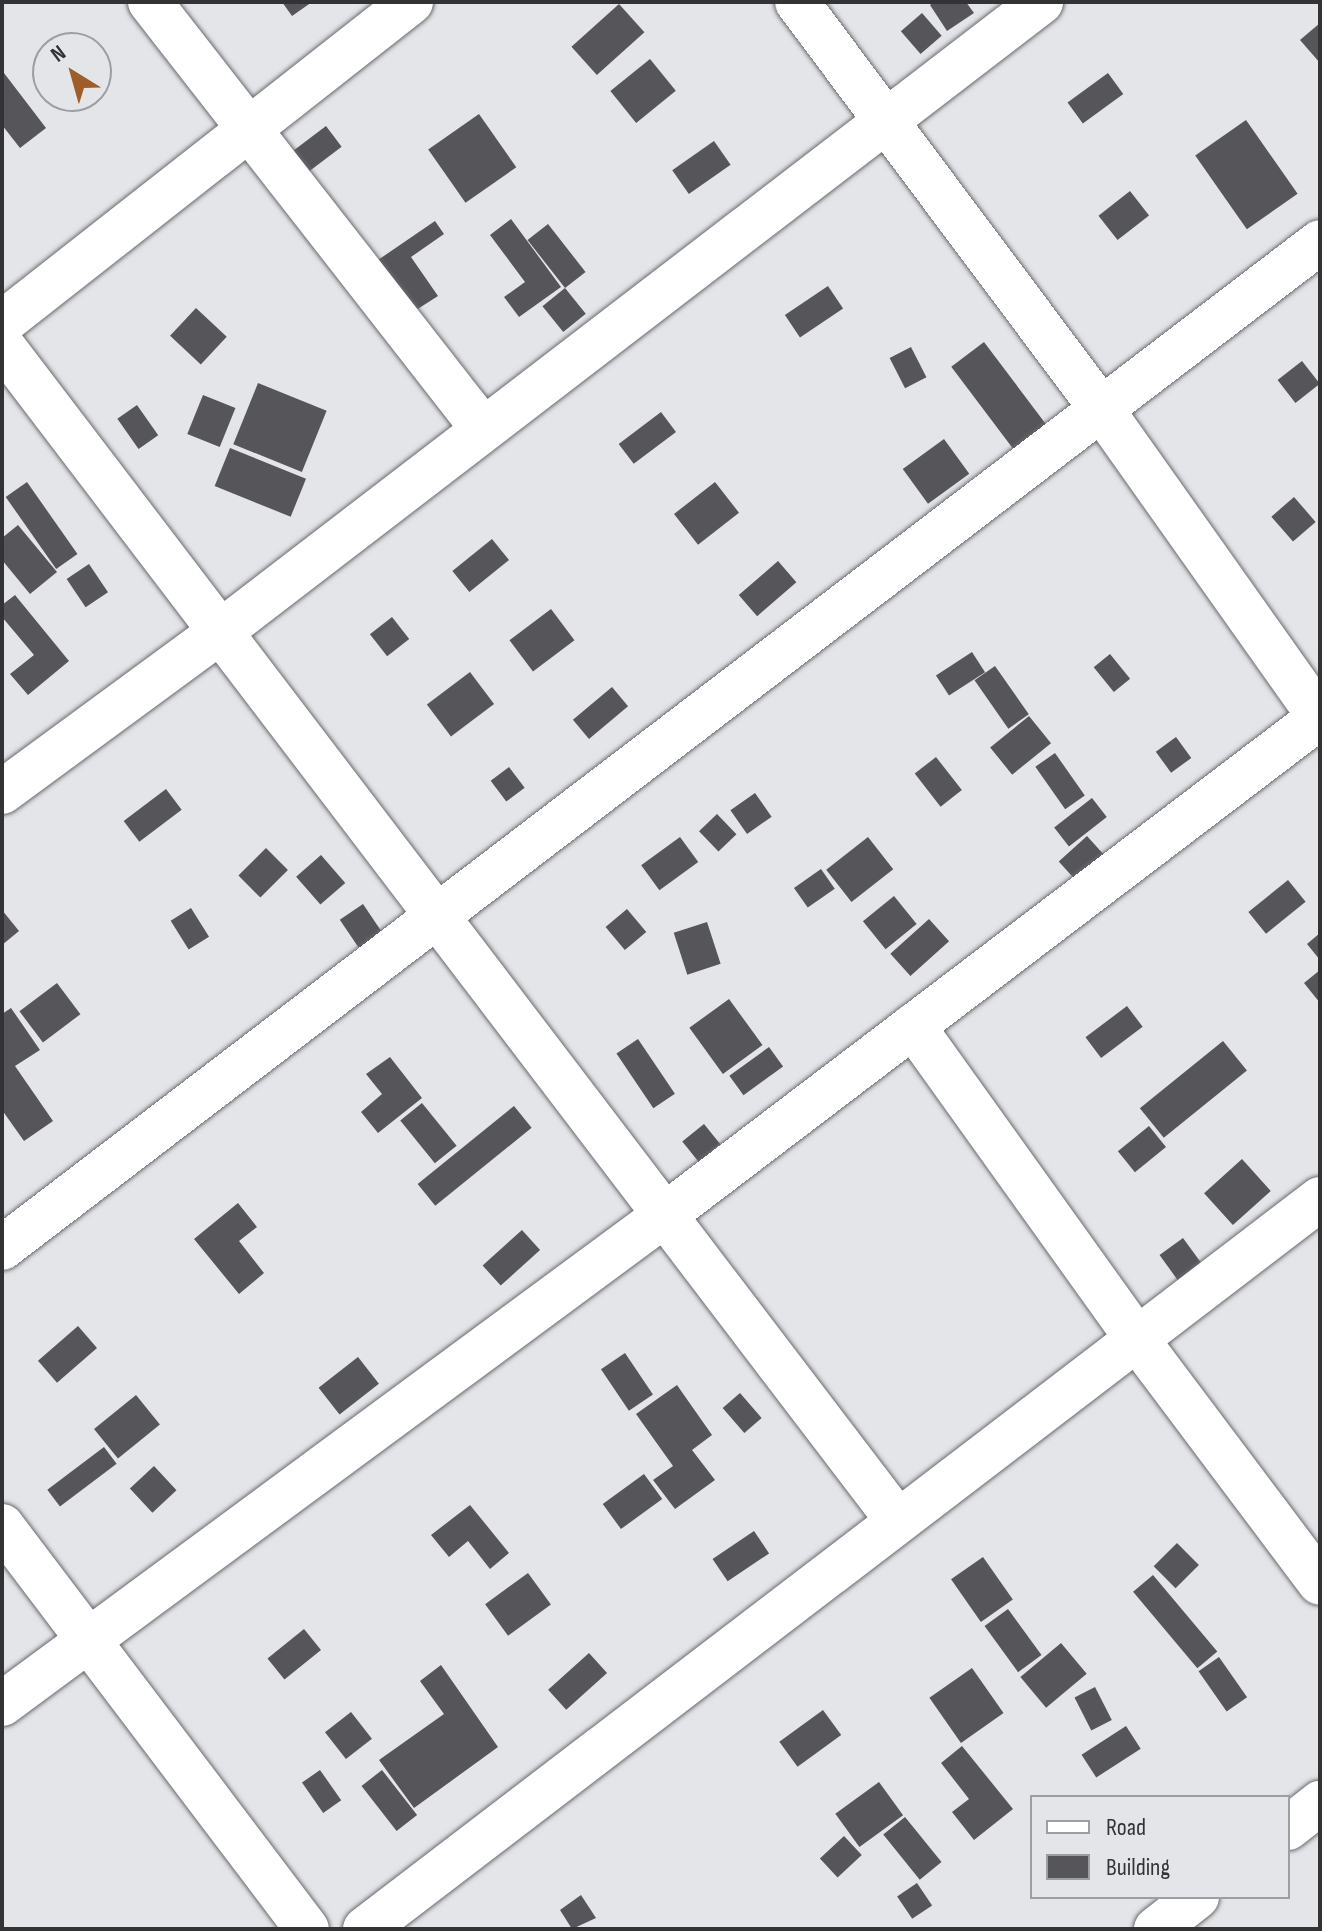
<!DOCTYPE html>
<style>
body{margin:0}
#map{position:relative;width:1322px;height:1931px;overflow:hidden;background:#e3e5e9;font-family:"Sofia Sans Condensed",sans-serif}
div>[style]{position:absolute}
.building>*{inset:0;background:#56565a;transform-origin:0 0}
.roads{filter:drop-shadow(0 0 2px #696a6e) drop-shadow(0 0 2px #696a6e)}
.minor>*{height:44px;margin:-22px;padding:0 22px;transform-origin:22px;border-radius:22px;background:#fff}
span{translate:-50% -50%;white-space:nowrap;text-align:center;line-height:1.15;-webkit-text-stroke:8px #e3e5e9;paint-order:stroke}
.frame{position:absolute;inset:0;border:4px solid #333335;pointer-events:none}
.legend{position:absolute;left:1030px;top:1795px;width:260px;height:104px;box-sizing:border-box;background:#e3e5e9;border:2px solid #9d9ea1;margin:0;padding:10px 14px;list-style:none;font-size:24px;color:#333335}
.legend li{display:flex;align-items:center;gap:16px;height:40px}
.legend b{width:40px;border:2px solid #9d9ea1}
.north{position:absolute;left:32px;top:32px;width:80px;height:80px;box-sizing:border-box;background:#e3e5e9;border:2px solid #9d9ea1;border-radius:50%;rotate:323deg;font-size:22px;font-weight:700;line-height:32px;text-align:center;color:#333335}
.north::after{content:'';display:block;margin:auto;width:28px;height:36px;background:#9f5d2a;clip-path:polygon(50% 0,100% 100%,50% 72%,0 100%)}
</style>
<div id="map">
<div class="building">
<div style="clip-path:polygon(282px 2px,312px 2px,292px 16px)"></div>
<div style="clip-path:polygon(934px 2px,966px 2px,974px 13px,947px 31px,930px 5px)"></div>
<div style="left:619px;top:4px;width:38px;height:64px;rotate:48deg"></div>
<div style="left:922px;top:13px;width:30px;height:28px;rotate:49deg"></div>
<div style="clip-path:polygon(1320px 23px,1320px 63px,1300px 40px)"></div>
<div style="left:650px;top:59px;width:41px;height:51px;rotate:51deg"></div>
<div style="clip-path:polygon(4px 73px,46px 128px,20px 148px,2px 125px)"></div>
<div style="left:1108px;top:73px;width:26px;height:50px;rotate:54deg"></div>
<div style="left:479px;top:114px;width:65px;height:62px;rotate:55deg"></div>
<div style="left:1246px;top:120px;width:90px;height:62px;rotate:55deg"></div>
<div style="left:326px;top:126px;width:26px;height:41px;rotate:53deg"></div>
<div style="left:714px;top:141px;width:29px;height:51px;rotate:55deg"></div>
<div style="left:1130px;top:191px;width:31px;height:40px;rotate:52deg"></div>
<div style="clip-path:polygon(511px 219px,561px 287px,519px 317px,504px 297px,525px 282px,490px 235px)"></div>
<div style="clip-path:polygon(435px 221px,444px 234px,411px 257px,438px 296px,413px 312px,378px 260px)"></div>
<div style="left:548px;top:224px;width:61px;height:26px;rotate:52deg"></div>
<div style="left:828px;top:286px;width:27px;height:52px;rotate:56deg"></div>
<div style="left:565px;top:288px;width:33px;height:29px;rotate:51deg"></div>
<div style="left:196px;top:308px;width:42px;height:38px;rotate:43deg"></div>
<div style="left:984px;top:342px;width:123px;height:41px;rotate:53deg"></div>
<div style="left:911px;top:347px;width:34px;height:24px;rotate:63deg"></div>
<div style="left:1302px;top:361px;width:29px;height:31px;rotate:52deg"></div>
<div style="left:258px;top:383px;width:74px;height:66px;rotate:22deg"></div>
<div style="left:203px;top:395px;width:35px;height:42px;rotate:22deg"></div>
<div style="left:137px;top:405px;width:37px;height:24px;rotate:55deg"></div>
<div style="left:661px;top:412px;width:25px;height:53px;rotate:53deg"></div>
<div style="left:944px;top:439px;width:43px;height:51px;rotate:54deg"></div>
<div style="left:230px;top:448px;width:82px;height:41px;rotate:22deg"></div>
<div style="left:27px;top:482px;width:88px;height:26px;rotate:55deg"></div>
<div style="left:715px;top:482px;width:39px;height:52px;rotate:52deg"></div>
<div style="left:1294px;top:497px;width:33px;height:30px;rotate:49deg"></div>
<div style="clip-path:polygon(18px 525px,57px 572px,30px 594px,2px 560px,2px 538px)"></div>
<div style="left:492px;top:539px;width:27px;height:51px;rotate:51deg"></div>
<div style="left:778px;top:561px;width:28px;height:52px;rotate:49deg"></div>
<div style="left:89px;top:564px;width:34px;height:27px;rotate:56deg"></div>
<div style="clip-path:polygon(15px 595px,69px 661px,28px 695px,10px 674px,34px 655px,2px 617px,2px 605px)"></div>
<div style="left:551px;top:609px;width:39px;height:52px;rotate:53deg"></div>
<div style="left:392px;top:617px;width:28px;height:28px;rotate:52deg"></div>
<div style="left:972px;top:652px;width:24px;height:43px;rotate:57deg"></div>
<div style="left:1110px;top:654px;width:32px;height:21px;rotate:51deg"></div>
<div style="left:995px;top:666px;width:59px;height:25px;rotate:55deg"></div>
<div style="left:470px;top:672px;width:40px;height:54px;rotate:53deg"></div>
<div style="left:612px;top:687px;width:25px;height:51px;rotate:50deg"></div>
<div style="left:1029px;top:716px;width:35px;height:50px;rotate:51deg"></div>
<div style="left:1176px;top:737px;width:26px;height:25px;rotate:54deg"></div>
<div style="left:1055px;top:753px;width:52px;height:24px;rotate:55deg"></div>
<div style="left:936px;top:757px;width:42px;height:27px;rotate:52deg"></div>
<div style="left:509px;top:767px;width:26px;height:23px;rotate:53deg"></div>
<div style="left:166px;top:789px;width:26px;height:53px;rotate:53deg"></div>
<div style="left:755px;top:793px;width:29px;height:30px;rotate:55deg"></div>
<div style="left:1092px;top:798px;width:24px;height:48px;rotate:52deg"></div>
<div style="left:717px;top:814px;width:28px;height:25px;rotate:46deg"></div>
<div style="left:1087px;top:836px;width:28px;height:38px;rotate:48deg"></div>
<div style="left:680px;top:837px;width:31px;height:48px;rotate:54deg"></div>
<div style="left:868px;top:837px;width:41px;height:53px;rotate:52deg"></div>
<div style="left:266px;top:848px;width:31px;height:39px;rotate:45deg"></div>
<div style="left:321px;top:855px;width:37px;height:33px;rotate:49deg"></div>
<div style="left:821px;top:869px;width:24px;height:33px;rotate:55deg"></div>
<div style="left:1288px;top:880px;width:28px;height:51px;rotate:51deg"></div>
<div style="left:894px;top:896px;width:36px;height:40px;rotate:51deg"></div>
<div style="left:363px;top:904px;width:65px;height:28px;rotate:56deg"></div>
<div style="left:191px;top:908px;width:34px;height:24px;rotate:58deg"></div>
<div style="left:627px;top:909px;width:30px;height:28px;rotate:50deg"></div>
<div style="clip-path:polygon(2px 910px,19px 931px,2px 945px)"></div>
<div style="left:929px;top:919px;width:30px;height:52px;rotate:48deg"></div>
<div style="left:707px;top:922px;width:44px;height:35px;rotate:72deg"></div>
<div style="clip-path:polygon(1320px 933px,1320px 960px,1307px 944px)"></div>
<div style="clip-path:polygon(1320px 970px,1320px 1003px,1304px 983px)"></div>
<div style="left:57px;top:983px;width:39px;height:47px;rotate:53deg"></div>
<div style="left:729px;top:999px;width:57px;height:49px;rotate:54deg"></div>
<div style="left:1127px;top:1006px;width:26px;height:52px;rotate:53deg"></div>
<div style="clip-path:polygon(11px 1008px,40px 1050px,15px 1066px,53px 1121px,24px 1141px,2px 1110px,2px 1014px)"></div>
<div style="left:638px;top:1039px;width:66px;height:26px;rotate:56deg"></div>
<div style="left:1223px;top:1041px;width:38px;height:107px;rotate:51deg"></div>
<div style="left:769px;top:1047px;width:24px;height:49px;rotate:54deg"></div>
<div style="clip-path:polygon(390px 1057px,422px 1098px,378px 1133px,361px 1112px,382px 1094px,366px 1074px)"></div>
<div style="left:422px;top:1103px;width:55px;height:28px;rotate:51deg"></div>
<div style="left:514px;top:1106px;width:28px;height:124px;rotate:51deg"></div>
<div style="left:704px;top:1124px;width:26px;height:28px;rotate:51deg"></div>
<div style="left:1149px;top:1126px;width:27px;height:40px;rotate:51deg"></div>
<div style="left:1242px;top:1159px;width:43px;height:51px;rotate:48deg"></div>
<div style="clip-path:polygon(238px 1203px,257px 1227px,239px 1241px,264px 1273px,239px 1294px,194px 1239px)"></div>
<div style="left:522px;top:1230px;width:27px;height:53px;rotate:48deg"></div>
<div style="left:1183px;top:1238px;width:31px;height:29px;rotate:54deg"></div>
<div style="left:78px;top:1326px;width:29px;height:53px;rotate:49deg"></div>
<div style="left:625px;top:1353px;width:50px;height:29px;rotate:56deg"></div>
<div style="left:358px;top:1357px;width:34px;height:50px;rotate:52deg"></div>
<div style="clip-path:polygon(677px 1385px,712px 1435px,692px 1450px,715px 1480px,675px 1509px,653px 1480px,673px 1466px,636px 1414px)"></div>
<div style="left:740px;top:1393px;width:33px;height:23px;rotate:49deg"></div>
<div style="left:136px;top:1395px;width:38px;height:54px;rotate:51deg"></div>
<div style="left:104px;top:1447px;width:21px;height:71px;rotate:53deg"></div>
<div style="left:154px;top:1466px;width:33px;height:33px;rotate:47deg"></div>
<div style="left:644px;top:1474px;width:31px;height:51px;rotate:54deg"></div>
<div style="clip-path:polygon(470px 1505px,509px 1553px,490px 1569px,468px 1541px,449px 1557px,431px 1535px)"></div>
<div style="left:754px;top:1531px;width:27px;height:50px;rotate:56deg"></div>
<div style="left:1177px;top:1543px;width:31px;height:33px;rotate:45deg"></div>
<div style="left:983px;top:1557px;width:52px;height:39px;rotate:55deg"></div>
<div style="left:528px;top:1573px;width:39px;height:53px;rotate:54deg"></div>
<div style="left:1153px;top:1575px;width:100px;height:26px;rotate:50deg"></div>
<div style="left:1008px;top:1609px;width:57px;height:29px;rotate:54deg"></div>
<div style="left:304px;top:1629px;width:27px;height:47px;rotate:51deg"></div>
<div style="left:1061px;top:1643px;width:40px;height:53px;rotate:50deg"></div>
<div style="left:589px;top:1653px;width:27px;height:55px;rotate:48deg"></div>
<div style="left:1219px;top:1657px;width:49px;height:25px;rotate:55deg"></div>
<div style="clip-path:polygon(441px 1665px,498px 1747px,414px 1808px,379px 1760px,444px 1714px,420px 1681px)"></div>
<div style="left:972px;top:1668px;width:55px;height:52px;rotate:55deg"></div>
<div style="left:1095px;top:1687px;width:37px;height:23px;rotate:63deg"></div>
<div style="left:823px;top:1710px;width:31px;height:54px;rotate:54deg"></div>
<div style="left:351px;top:1712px;width:34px;height:33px;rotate:52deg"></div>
<div style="left:1126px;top:1726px;width:27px;height:53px;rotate:57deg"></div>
<div style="clip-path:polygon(962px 1746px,1013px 1809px,974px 1840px,952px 1812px,969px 1799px,941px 1763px)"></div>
<div style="left:320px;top:1770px;width:37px;height:22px;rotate:55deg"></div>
<div style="left:382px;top:1770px;width:57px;height:26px;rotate:52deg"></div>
<div style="left:879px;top:1782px;width:41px;height:54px;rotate:54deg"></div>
<div style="left:905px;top:1817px;width:58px;height:28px;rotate:51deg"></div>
<div style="left:844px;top:1836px;width:26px;height:33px;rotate:47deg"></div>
<div style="left:917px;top:1883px;width:27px;height:24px;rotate:56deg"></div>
<div style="clip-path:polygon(581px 1895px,596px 1918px,572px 1929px,560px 1910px)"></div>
</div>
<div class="roads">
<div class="minor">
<div style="left:150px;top:2px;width:541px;rotate:52.05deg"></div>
<div style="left:797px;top:2px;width:506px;rotate:53.2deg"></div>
<div style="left:1100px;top:407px;width:381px;rotate:54.7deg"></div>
<div style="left:2px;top:323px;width:520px;rotate:-38.13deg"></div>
<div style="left:2px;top:345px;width:1477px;rotate:52.7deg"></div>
<div style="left:2px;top:792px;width:270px;rotate:-36.3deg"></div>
<div style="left:220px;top:632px;width:1035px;rotate:-37.5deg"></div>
<div style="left:913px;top:1026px;width:388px;rotate:54.4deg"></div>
<div style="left:1139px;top:1342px;width:301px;rotate:53.1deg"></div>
<div style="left:2px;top:1248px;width:1658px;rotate:-37.35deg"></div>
<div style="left:2px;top:1526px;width:505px;rotate:52.88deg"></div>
<div style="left:2px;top:1704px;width:820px;rotate:-36.42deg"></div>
<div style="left:662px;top:1217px;width:826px;rotate:-37.23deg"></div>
<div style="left:1288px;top:1828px;width:41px;rotate:-38deg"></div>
<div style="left:365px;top:1929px;width:1202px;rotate:-37.39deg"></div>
<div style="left:1156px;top:1929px;width:52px;rotate:-38deg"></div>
</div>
</div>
<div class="frame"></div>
<ul class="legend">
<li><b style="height:10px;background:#fff"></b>Road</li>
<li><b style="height:22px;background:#56565a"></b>Building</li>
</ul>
<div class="north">N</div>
</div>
